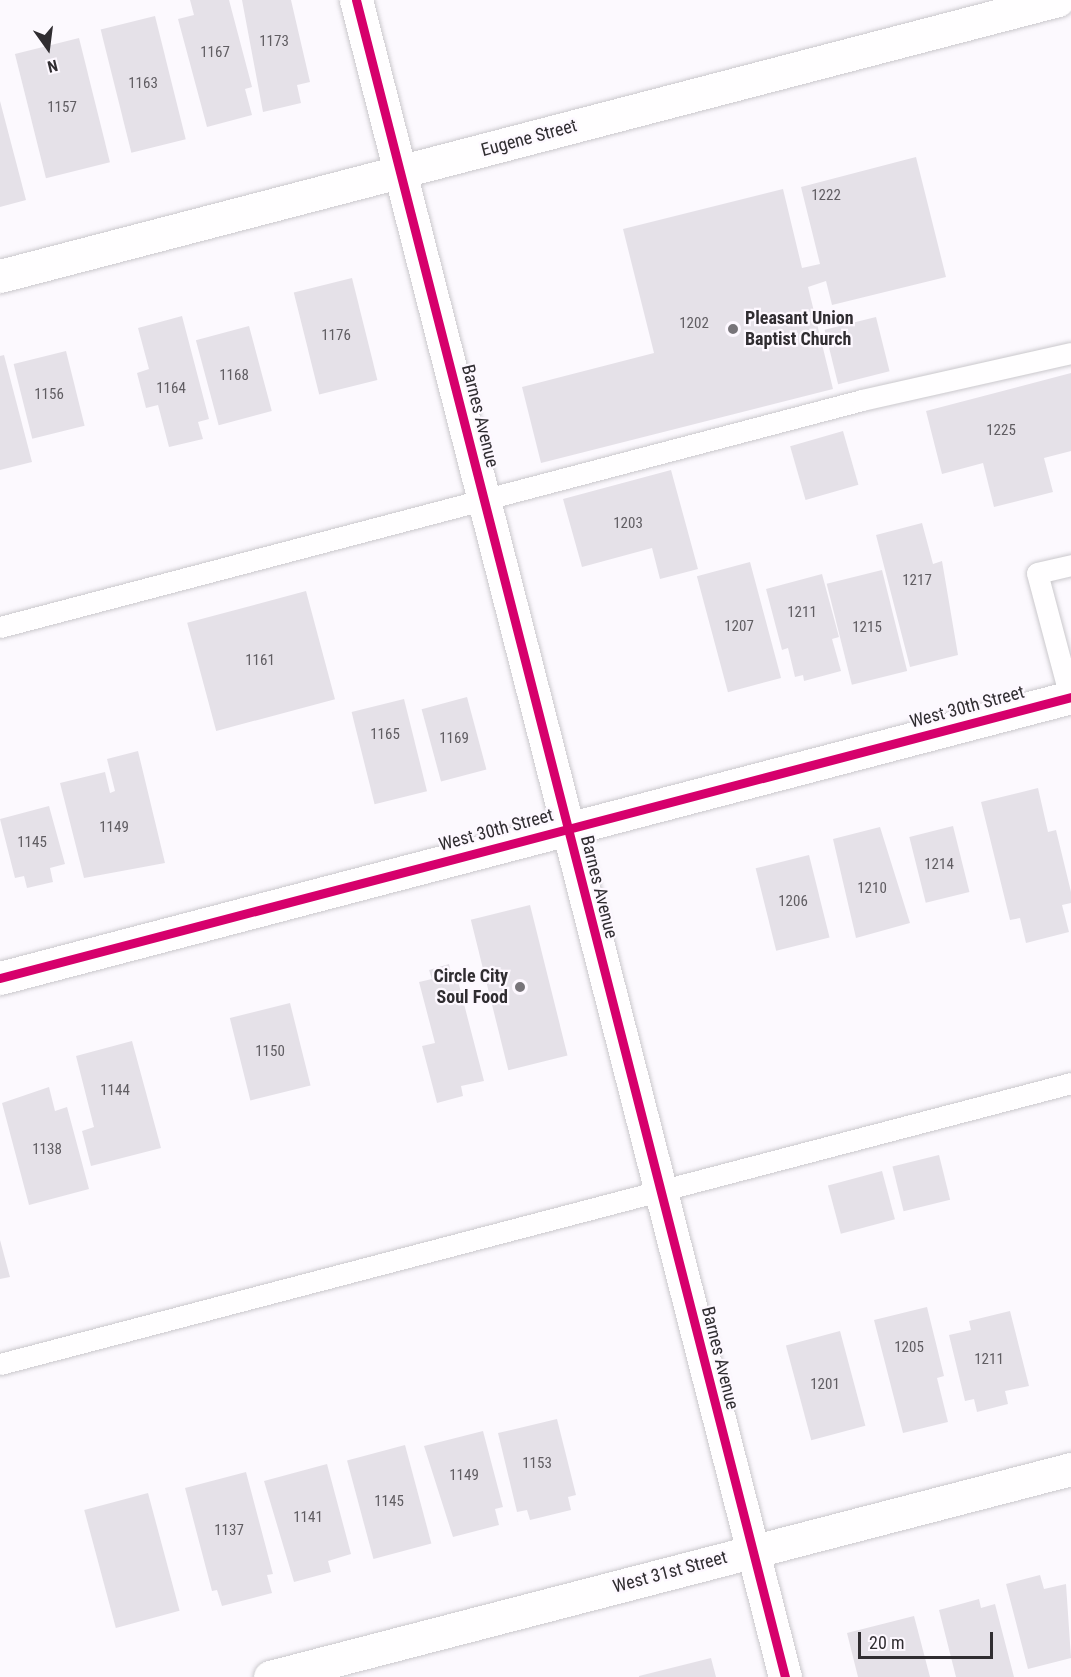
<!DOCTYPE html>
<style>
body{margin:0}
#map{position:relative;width:1071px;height:1677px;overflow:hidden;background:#fcf9fe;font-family:"Roboto Condensed",sans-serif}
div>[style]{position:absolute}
.building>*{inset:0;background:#e5e1e8;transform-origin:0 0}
.roads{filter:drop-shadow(0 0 2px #cac8cc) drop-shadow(0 0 2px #cac8cc)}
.lane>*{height:21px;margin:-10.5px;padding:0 10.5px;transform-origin:10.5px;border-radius:10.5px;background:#fffeff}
.street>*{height:33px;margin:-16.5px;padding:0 16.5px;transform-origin:16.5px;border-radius:16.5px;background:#fffeff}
.secondary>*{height:33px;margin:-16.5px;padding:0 16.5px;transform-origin:16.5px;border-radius:16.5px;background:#fffeff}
.cycleway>*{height:9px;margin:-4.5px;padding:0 4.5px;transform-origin:4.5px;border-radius:4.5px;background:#d6006c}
.dots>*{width:16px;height:16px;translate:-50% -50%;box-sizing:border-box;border:3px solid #fdf8ff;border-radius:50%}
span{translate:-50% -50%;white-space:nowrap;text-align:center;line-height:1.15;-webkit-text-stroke:4.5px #fdf8ff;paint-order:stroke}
.number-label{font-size:15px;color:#605d62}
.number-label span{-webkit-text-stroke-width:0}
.street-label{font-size:18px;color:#302d31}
.poi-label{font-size:18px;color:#302d31;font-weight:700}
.left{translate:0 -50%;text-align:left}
.right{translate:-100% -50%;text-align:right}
.north{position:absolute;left:18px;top:18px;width:60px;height:60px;-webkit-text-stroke:4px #fdf8ff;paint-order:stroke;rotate:166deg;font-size:16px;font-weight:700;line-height:24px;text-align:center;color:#302d31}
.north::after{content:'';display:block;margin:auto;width:21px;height:27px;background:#302d31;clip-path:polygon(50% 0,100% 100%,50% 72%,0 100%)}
.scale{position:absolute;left:858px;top:1632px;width:135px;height:27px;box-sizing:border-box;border:3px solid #302d31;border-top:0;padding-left:8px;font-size:18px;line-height:21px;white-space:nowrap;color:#302d31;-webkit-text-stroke:4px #fdf8ff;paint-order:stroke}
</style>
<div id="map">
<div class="building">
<div style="clip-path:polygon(190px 0,229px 0,252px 87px,245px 89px,252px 115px,207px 127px,178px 19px,194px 15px)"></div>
<div style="clip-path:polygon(242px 0,291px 0,310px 82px,297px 85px,301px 103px,263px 112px)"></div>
<div style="left:155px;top:16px;width:127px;height:56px;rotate:76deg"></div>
<div style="left:79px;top:38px;width:128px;height:66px;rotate:76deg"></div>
<div style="clip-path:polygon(0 101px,26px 200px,0 207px)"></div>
<div style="clip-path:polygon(916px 157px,946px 277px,832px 305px,826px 281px,808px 287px,833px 389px,541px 463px,522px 387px,654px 353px,623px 229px,783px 189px,802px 268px,820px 264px,801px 187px)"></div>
<div style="left:352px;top:278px;width:105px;height:60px;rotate:76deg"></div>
<div style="clip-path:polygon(182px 316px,209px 419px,198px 422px,203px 439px,169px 447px,158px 405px,146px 408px,137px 373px,149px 369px,138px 328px)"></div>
<div style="left:876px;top:317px;width:56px;height:53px;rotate:76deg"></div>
<div style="left:249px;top:326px;width:88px;height:55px;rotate:75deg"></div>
<div style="left:66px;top:351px;width:77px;height:54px;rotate:76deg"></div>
<div style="clip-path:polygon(4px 355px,32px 462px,0 470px,0 356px)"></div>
<div style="clip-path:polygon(1071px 373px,1071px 451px,1044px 458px,1053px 492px,994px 507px,983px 463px,942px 474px,926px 411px)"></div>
<div style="left:843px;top:431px;width:56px;height:55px;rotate:74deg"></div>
<div style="clip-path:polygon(671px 470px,698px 569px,660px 579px,652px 548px,582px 567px,563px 499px)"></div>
<div style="clip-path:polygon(922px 523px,933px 564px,942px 561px,958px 655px,910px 667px,876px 535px)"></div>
<div style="left:750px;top:562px;width:120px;height:55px;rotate:75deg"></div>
<div style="left:882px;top:570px;width:104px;height:57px;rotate:76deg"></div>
<div style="clip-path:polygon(822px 574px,839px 637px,832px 639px,841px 671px,804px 681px,803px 675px,795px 677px,788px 648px,782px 650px,766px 589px)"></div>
<div style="left:306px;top:591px;width:112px;height:123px;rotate:75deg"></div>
<div style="left:467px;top:697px;width:75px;height:47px;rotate:75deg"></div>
<div style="left:404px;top:699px;width:95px;height:54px;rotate:76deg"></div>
<div style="clip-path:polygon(138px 751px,165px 863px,84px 878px,60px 783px,105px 772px,110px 793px,115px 791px,107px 759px)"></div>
<div style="clip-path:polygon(1038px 788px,1048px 832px,1056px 830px,1071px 892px,1071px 903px,1062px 905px,1069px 932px,1026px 943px,1020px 918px,1010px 920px,981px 802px)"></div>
<div style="clip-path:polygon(49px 806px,65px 864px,50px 868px,53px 882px,27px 888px,24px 876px,15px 878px,0 819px)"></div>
<div style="left:953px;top:826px;width:68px;height:45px;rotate:76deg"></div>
<div style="clip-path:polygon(880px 827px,910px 923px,856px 938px,833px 839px)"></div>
<div style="left:809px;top:855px;width:85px;height:55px;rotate:76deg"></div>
<div style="left:530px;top:905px;width:155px;height:61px;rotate:76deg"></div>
<div style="clip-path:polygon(449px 964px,452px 978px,457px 977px,484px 1081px,461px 1086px,463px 1096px,437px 1103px,422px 1046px,435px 1043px,419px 982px,432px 979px,429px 970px)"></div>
<div style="left:290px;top:1003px;width:85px;height:62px;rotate:76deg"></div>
<div style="clip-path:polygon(132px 1041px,161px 1148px,91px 1166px,82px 1131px,94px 1127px,76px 1056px)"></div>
<div style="clip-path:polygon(49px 1087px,55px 1111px,67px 1107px,89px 1189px,29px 1205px,2px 1103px)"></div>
<div style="left:939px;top:1155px;width:46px;height:48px;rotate:76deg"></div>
<div style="left:882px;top:1171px;width:50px;height:56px;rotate:75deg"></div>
<div style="clip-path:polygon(0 1240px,10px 1277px,0 1279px)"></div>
<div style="clip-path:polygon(927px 1307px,944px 1376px,937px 1378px,948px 1422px,903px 1433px,874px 1320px)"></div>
<div style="clip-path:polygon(1010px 1311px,1029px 1386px,1005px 1391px,1008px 1404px,977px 1412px,974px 1399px,965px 1401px,949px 1335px,971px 1330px,969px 1321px)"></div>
<div style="left:840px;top:1331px;width:98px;height:56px;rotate:75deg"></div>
<div style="clip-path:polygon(557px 1419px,576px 1495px,568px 1497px,571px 1510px,530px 1520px,527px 1510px,517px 1512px,498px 1433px)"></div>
<div style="clip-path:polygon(483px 1431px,503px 1507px,495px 1509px,499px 1525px,453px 1537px,424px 1446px)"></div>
<div style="left:405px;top:1445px;width:102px;height:60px;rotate:75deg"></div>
<div style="clip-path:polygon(327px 1464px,351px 1554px,328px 1561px,331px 1572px,294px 1582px,264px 1481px)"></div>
<div style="clip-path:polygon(246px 1472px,273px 1574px,267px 1575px,272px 1593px,222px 1606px,217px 1590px,212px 1591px,185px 1488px)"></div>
<div style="left:148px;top:1493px;width:122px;height:66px;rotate:75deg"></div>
<div style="clip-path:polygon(1040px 1575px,1044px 1589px,1066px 1584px,1071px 1658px,1028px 1669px,1006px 1584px)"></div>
<div style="clip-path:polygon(979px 1599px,981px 1608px,995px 1604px,1014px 1677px,956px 1677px,939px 1610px)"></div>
<div style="clip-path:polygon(914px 1616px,930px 1677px,858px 1677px,847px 1633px)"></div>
<div style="clip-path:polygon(711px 1658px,716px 1677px,639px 1677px,639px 1676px)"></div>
</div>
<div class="roads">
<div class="lane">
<div style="left:0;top:627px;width:891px;rotate:-14.75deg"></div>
<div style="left:862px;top:400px;width:214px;rotate:-12.7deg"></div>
<div style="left:1070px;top:697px;width:128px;rotate:-104.9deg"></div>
<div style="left:1037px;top:573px;width:35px;rotate:-13deg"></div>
<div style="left:0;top:1364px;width:1107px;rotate:-14.7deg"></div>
</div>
<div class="street">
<div style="left:356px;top:0;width:1731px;rotate:75.65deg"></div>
<div style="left:0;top:276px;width:1093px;rotate:-14.62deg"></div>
<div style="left:270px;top:1677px;width:828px;rotate:-14.56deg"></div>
</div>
<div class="secondary">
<div style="left:0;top:978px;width:1107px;rotate:-14.7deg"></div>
</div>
</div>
<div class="cycleway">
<div style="left:356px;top:0;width:1731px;rotate:75.65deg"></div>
<div style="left:0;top:978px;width:1107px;rotate:-14.7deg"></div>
</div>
<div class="dots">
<div style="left:733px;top:329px;background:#777479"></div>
<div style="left:520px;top:987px;background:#777479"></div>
</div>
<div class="number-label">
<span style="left:274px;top:42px">1173</span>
<span style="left:215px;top:53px">1167</span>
<span style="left:143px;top:84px">1163</span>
<span style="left:62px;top:108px">1157</span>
<span style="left:826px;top:196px">1222</span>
<span style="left:694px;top:324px">1202</span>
<span style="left:336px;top:336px">1176</span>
<span style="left:234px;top:376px">1168</span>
<span style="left:171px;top:389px">1164</span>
<span style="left:49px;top:395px">1156</span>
<span style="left:1001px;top:431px">1225</span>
<span style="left:628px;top:524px">1203</span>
<span style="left:917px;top:581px">1217</span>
<span style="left:802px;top:613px">1211</span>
<span style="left:739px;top:627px">1207</span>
<span style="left:867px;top:628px">1215</span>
<span style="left:260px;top:661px">1161</span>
<span style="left:385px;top:735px">1165</span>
<span style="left:454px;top:739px">1169</span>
<span style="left:114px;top:828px">1149</span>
<span style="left:32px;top:843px">1145</span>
<span style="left:939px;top:865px">1214</span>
<span style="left:872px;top:889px">1210</span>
<span style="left:793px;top:902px">1206</span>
<span style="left:270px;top:1052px">1150</span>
<span style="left:115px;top:1091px">1144</span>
<span style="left:47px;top:1150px">1138</span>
<span style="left:909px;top:1348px">1205</span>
<span style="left:989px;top:1360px">1211</span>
<span style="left:825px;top:1385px">1201</span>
<span style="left:537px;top:1464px">1153</span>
<span style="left:464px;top:1476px">1149</span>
<span style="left:389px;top:1502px">1145</span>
<span style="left:308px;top:1518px">1141</span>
<span style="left:229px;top:1531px">1137</span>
</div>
<div class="street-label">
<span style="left:529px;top:138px;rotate:-15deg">Eugene Street</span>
<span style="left:480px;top:416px;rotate:76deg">Barnes Avenue</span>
<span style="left:967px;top:707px;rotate:-15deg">West 30th Street</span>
<span style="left:496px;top:830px;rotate:-15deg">West 30th Street</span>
<span style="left:599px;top:887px;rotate:76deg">Barnes Avenue</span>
<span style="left:720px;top:1358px;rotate:76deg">Barnes Avenue</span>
<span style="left:670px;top:1572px;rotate:-15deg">West 31st Street</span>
</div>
<div class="poi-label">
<span class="left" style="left:745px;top:329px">Pleasant Union<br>Baptist Church</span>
<span class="right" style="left:508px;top:987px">Circle City<br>Soul Food</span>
</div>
<div class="north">N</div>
<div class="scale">20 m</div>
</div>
